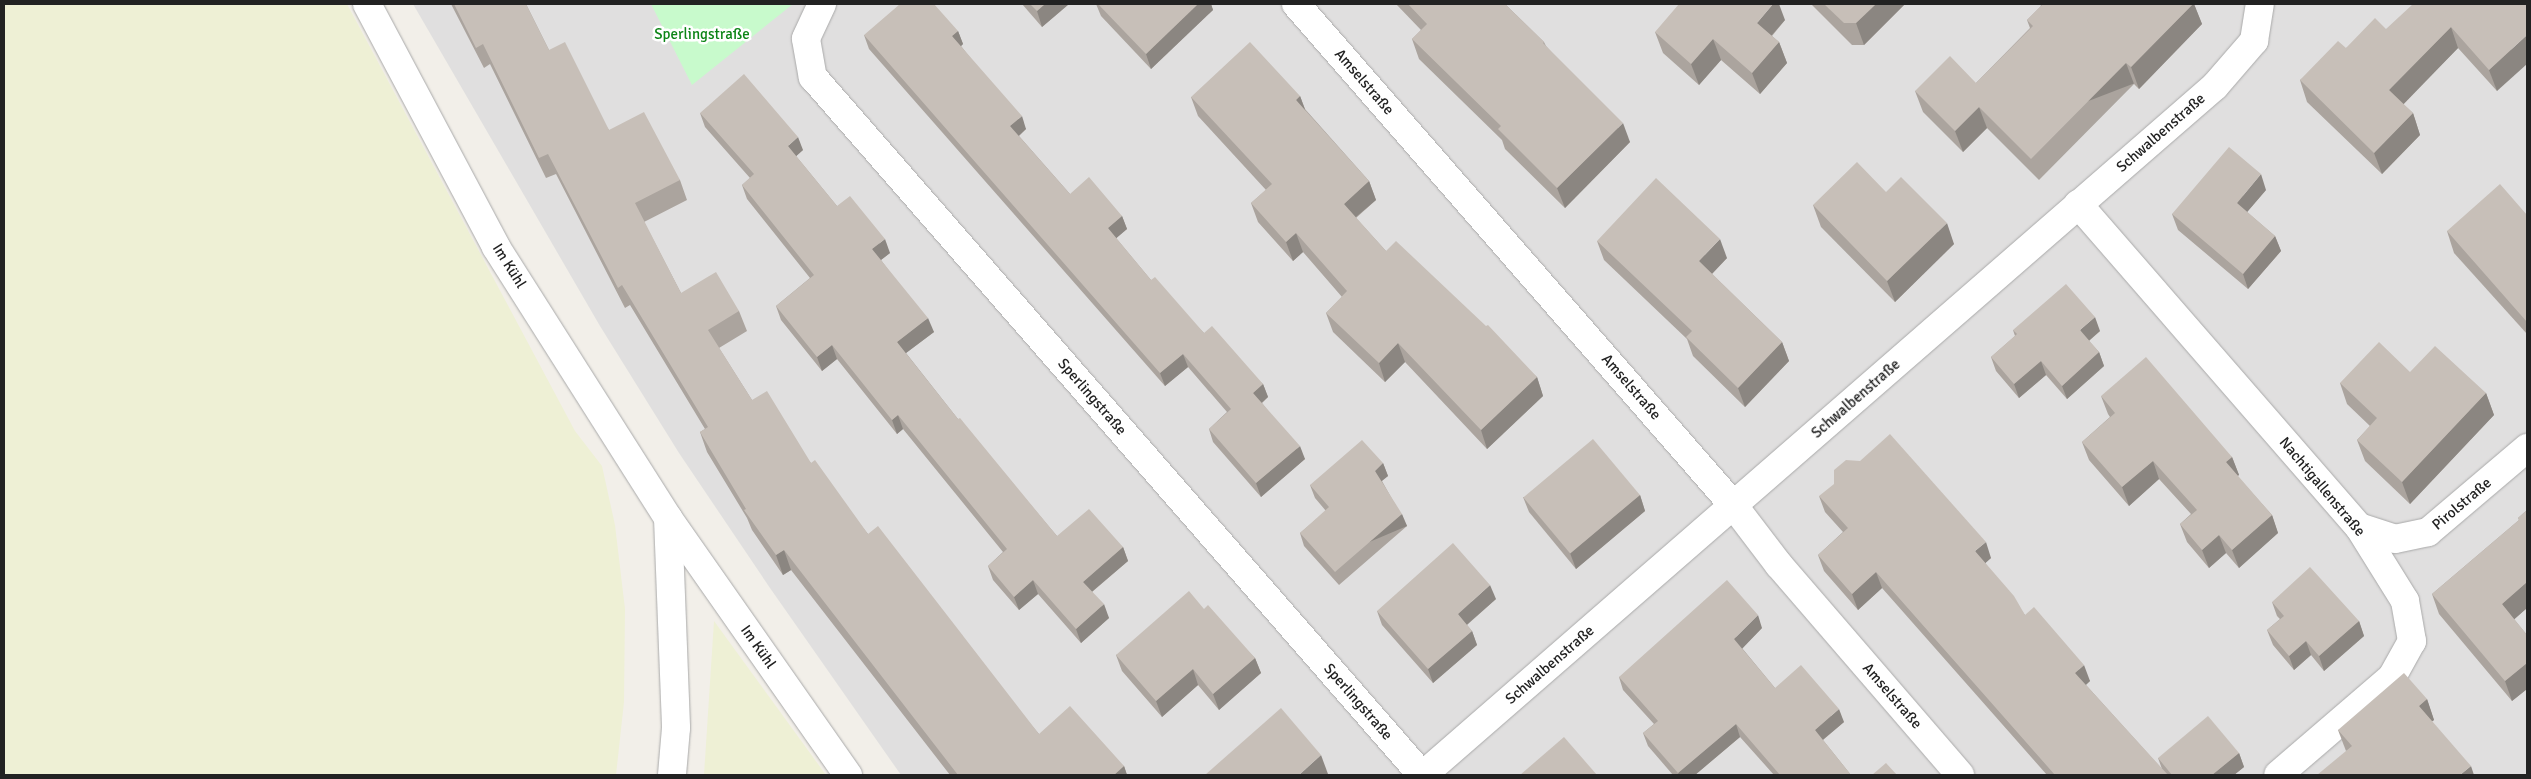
<!DOCTYPE html>
<meta charset="utf-8">
<style>
body{margin:0}
#map{position:relative;width:2531px;height:779px;overflow:hidden;background:#f2efe9;font-family:Signika,sans-serif}
div>[style]{position:absolute}
.residential>*{inset:0;background:#e0dfdf}
.farmland>*{inset:0;background:#eef0d5}
.park>*{inset:0;background:#c8facc}
.roads{filter:drop-shadow(0 0 1px #a9a9a9) drop-shadow(0 0 1px #a9a9a9)}
.minor>*{height:28px;margin:-14px;padding:0 14px;transform-origin:14px;border-radius:14px;background:#fff}
.wall>*{inset:0;background:#aba49e}
.shaded-wall>*{inset:0;background:#8b8681;transform-origin:0 0}
.building>*{inset:0;background:#c7bfb8;transform-origin:0 0}
span{translate:-50% -50%;white-space:nowrap;text-align:center;line-height:1.15;-webkit-text-stroke:5px #fff;paint-order:stroke}
.park-label{font-size:15px;color:#0c8416}
.street-label{font-size:15px;color:#222}
.frame{position:absolute;inset:0;border:5px solid #222;pointer-events:none}
</style>
<div id="map">
<div class="residential">
<div style="clip-path:polygon(413px 4px,2527px 4px,2527px 775px,901px 775px,770px 588px,679px 453px,600px 326px)"></div>
</div>
<div class="farmland">
<div style="clip-path:polygon(4px 4px,347px 4px,575px 431px,602px 466px,615px 525px,625px 609px,624px 702px,616px 775px,4px 775px)"></div>
<div style="clip-path:polygon(714px 621px,826px 775px,704px 775px)"></div>
</div>
<div class="park">
<div style="clip-path:polygon(651px 4px,793px 4px,692px 85px)"></div>
</div>
<div class="roads">
<div class="minor">
<div style="left:367px;top:4px;width:275px;rotate:62deg"></div>
<div style="left:496px;top:247px;width:321px;rotate:57.6deg"></div>
<div style="left:668px;top:518px;width:314px;rotate:55deg"></div>
<div style="left:822px;top:4px;width:38px;rotate:115deg"></div>
<div style="left:806px;top:39px;width:39px;rotate:80deg"></div>
<div style="left:813px;top:77px;width:926px;rotate:48.9deg"></div>
<div style="left:1296px;top:4px;width:666px;rotate:48.89deg"></div>
<div style="left:1734px;top:506px;width:74px;rotate:52.7deg"></div>
<div style="left:1779px;top:565px;width:277px;rotate:49.2deg"></div>
<div style="left:2078px;top:204px;width:428px;rotate:49deg"></div>
<div style="left:2359px;top:527px;width:87px;rotate:58.1deg"></div>
<div style="left:2405px;top:601px;width:41px;rotate:80.1deg"></div>
<div style="left:2412px;top:641px;width:41px;rotate:119.1deg"></div>
<div style="left:2392px;top:677px;width:150px;rotate:139.3deg"></div>
<div style="left:668px;top:518px;width:210px;rotate:87.8deg"></div>
<div style="left:676px;top:728px;width:47px;rotate:94.9deg"></div>
<div style="left:2359px;top:527px;width:38px;rotate:18deg"></div>
<div style="left:2395px;top:539px;width:34px;rotate:-12deg"></div>
<div style="left:2428px;top:532px;width:130px;rotate:-40.3deg"></div>
<div style="left:1423px;top:775px;width:1050px;rotate:-41.02deg"></div>
<div style="left:2215px;top:86px;width:60px;rotate:-49.1deg"></div>
<div style="left:2254px;top:41px;width:37px;rotate:-81deg"></div>
</div>
</div>
<div class="wall">
<div style="clip-path:polygon(451px 4px,526px 4px,549px 50px,609px 130px,680px 180px,687px 200px,644px 222px,681px 293px,739px 311px,747px 331px,719px 348px,752px 400px,811px 463px,868px 534px,1039px 734px,1124px 766px,1127px 775px,950px 775px,791px 570px,783px 575px,752px 530px,747px 518px,707px 452px,700px 432px,705px 429px,630px 305px,625px 308px,556px 174px,546px 178px,490px 64px,484px 68px)"></div>
<div style="clip-path:polygon(1022px 4px,1069px 4px,1042px 27px)"></div>
<div style="clip-path:polygon(1096px 4px,1211px 4px,1213px 10px,1151px 69px,1101px 16px)"></div>
<div style="clip-path:polygon(1396px 4px,1505px 4px,1544px 42px,1546px 46px,1630px 142px,1565px 208px,1505px 149px,1502px 140px,1419px 59px,1412px 39px,1421px 30px)"></div>
<div style="clip-path:polygon(1811px 4px,1905px 4px,1864px 45px,1852px 45px)"></div>
<div style="clip-path:polygon(2040px 4px,2194px 4px,2202px 24px,2139px 89px,2134px 84px,2039px 180px,1987px 128px,1963px 152px,1923px 112px,1915px 91px,1976px 83px,2030px 28px,2027px 20px,2041px 6px)"></div>
<div style="clip-path:polygon(2527px 4px,2497px 91px,2458px 48px,2403px 104px,2413px 113px,2420px 135px,2382px 174px,2307px 102px,2300px 80px,2346px 48px,2386px 29px)"></div>
<div style="clip-path:polygon(1785px 20px,1772px 36px,1779px 42px,1787px 63px,1760px 94px,1721px 60px,1699px 85px,1663px 53px,1655px 32px)"></div>
<div style="clip-path:polygon(958px 31px,963px 44px,961px 46px,1026px 129px,1019px 136px,1070px 194px,1122px 216px,1127px 229px,1116px 238px,1151px 280px,1204px 333px,1263px 384px,1268px 397px,1262px 403px,1305px 459px,1261px 497px,1213px 442px,1209px 429px,1227px 412px,1188px 367px,1165px 386px,869px 49px,864px 35px)"></div>
<div style="clip-path:polygon(1300px 96px,1305px 109px,1369px 181px,1376px 200px,1356px 218px,1386px 251px,1537px 377px,1543px 396px,1487px 449px,1405px 362px,1385px 382px,1333px 332px,1326px 313px,1342px 297px,1303px 252px,1293px 261px,1258px 222px,1251px 203px,1266px 190px,1198px 116px,1191px 97px)"></div>
<div style="clip-path:polygon(700px 113px,803px 150px,796px 156px,837px 206px,890px 253px,881px 260px,934px 332px,906px 353px,958px 419px,1057px 536px,1123px 547px,1128px 561px,1092px 592px,1109px 618px,1081px 643px,1038px 594px,1019px 610px,993px 580px,988px 566px,1003px 552px,903px 429px,897px 434px,837px 359px,822px 371px,781px 320px,776px 306px,810px 278px,747px 199px,742px 185px,750px 178px,705px 127px)"></div>
<div style="clip-path:polygon(2266px 190px,2247px 212px,2275px 236px,2281px 251px,2248px 289px,2178px 230px,2172px 214px)"></div>
<div style="clip-path:polygon(1886px 192px,1954px 244px,1895px 302px,1821px 227px,1813px 205px)"></div>
<div style="clip-path:polygon(2527px 215px,2527px 334px,2454px 253px,2447px 231px)"></div>
<div style="clip-path:polygon(1597px 241px,1727px 258px,1712px 274px,1782px 342px,1789px 361px,1745px 407px,1693px 356px,1687px 339px,1604px 260px)"></div>
<div style="clip-path:polygon(2013px 330px,2100px 331px,2089px 341px,2099px 352px,2104px 366px,2067px 399px,2046px 375px,2019px 398px,1996px 371px,1991px 357px,2015px 336px)"></div>
<div style="clip-path:polygon(2410px 372px,2486px 393px,2494px 415px,2410px 504px,2365px 461px,2357px 440px,2370px 426px,2347px 404px,2340px 383px)"></div>
<div style="clip-path:polygon(2101px 396px,2232px 457px,2239px 475px,2237px 476px,2272px 515px,2278px 533px,2239px 568px,2226px 553px,2209px 568px,2187px 542px,2180px 524px,2191px 514px,2159px 479px,2129px 506px,2089px 460px,2082px 442px,2110px 417px,2108px 414px)"></div>
<div style="clip-path:polygon(1383px 463px,1388px 476px,1382px 481px,1407px 526px,1339px 585px,1304px 546px,1300px 533px,1326px 511px,1315px 498px,1310px 485px)"></div>
<div style="clip-path:polygon(1640px 495px,1645px 511px,1576px 569px,1529px 512px,1523px 497px)"></div>
<div style="clip-path:polygon(1819px 496px,1991px 558px,1985px 563px,2025px 615px,2090px 681px,2086px 685px,2162px 769px,2158px 758px,2239px 753px,2244px 767px,2234px 775px,2047px 775px,1882px 588px,1858px 610px,1824px 571px,1818px 555px,1843px 532px,1825px 512px)"></div>
<div style="clip-path:polygon(2527px 510px,2527px 608px,2514px 619px,2527px 635px,2527px 689px,2512px 701px,2439px 614px,2432px 594px,2519px 520px,2518px 518px)"></div>
<div style="clip-path:polygon(1496px 599px,1467px 625px,1472px 631px,1477px 645px,1433px 683px,1382px 625px,1377px 611px)"></div>
<div style="clip-path:polygon(2272px 602px,2359px 621px,2364px 636px,2324px 671px,2311px 655px,2294px 670px,2273px 645px,2267px 630px,2280px 619px,2277px 616px)"></div>
<div style="clip-path:polygon(1204px 609px,1255px 658px,1261px 673px,1219px 710px,1198px 685px,1162px 717px,1122px 671px,1116px 655px)"></div>
<div style="clip-path:polygon(1762px 628px,1742px 648px,1775px 688px,1844px 722px,1823px 740px,1851px 775px,1774px 775px,1740px 737px,1695px 775px,1673px 775px,1648px 746px,1643px 733px,1654px 724px,1623px 690px,1619px 677px)"></div>
<div style="clip-path:polygon(2427px 699px,2434px 720px,2432px 721px,2346px 751px,2338px 730px)"></div>
</div>
<div class="shaded-wall">
<div style="clip-path:polygon(1045px 4px,1069px 4px,1042px 27px,1037px 11px)"></div>
<div style="clip-path:polygon(1198px 4px,1211px 4px,1213px 10px,1151px 69px,1146px 54px)"></div>
<div style="clip-path:polygon(1773px 4px,1779px 4px,1785px 20px,1764px 44px,1757px 23px)"></div>
<div style="clip-path:polygon(1876px 4px,1905px 4px,1864px 45px,1856px 23px)"></div>
<div style="clip-path:polygon(2193px 4px,2194px 4px,2202px 24px,2139px 89px,2131px 67px)"></div>
<div style="clip-path:polygon(2451px 27px,2458px 48px,2396px 112px,2389px 90px)"></div>
<div style="clip-path:polygon(958px 31px,963px 44px,957px 50px,952px 36px)"></div>
<div style="clip-path:polygon(2527px 35px,2527px 64px,2497px 91px,2489px 70px)"></div>
<div style="clip-path:polygon(1713px 39px,1721px 60px,1699px 85px,1691px 64px)"></div>
<div style="clip-path:polygon(1779px 42px,1787px 63px,1760px 94px,1752px 73px)"></div>
<div style="left:2126px;top:63px;width:22px;height:135px;rotate:69deg"></div>
<div style="clip-path:polygon(1300px 96px,1307px 115px,1296px 100px)"></div>
<div style="clip-path:polygon(1979px 107px,1987px 128px,1963px 152px,1955px 131px)"></div>
<div style="clip-path:polygon(2413px 113px,2420px 135px,2382px 174px,2374px 153px)"></div>
<div style="clip-path:polygon(1022px 116px,1026px 129px,1015px 139px,1010px 126px)"></div>
<div style="clip-path:polygon(1623px 123px,1630px 142px,1565px 208px,1557px 188px)"></div>
<div style="clip-path:polygon(798px 137px,803px 150px,793px 159px,788px 146px)"></div>
<div style="clip-path:polygon(2261px 174px,2266px 190px,2242px 218px,2237px 203px)"></div>
<div style="clip-path:polygon(1369px 181px,1376px 200px,1350px 222px,1344px 204px)"></div>
<div style="clip-path:polygon(1122px 216px,1127px 229px,1113px 241px,1108px 228px)"></div>
<div style="clip-path:polygon(1947px 223px,1954px 244px,1895px 302px,1887px 281px)"></div>
<div style="clip-path:polygon(1296px 233px,1303px 252px,1293px 261px,1286px 242px)"></div>
<div style="clip-path:polygon(2275px 236px,2281px 251px,2248px 289px,2243px 274px)"></div>
<div style="clip-path:polygon(885px 239px,890px 253px,877px 263px,872px 249px)"></div>
<div style="clip-path:polygon(1720px 239px,1727px 258px,1706px 280px,1699px 261px)"></div>
<div style="clip-path:polygon(2095px 317px,2100px 331px,2085px 344px,2080px 330px)"></div>
<div style="clip-path:polygon(928px 318px,934px 332px,902px 356px,897px 342px)"></div>
<div style="clip-path:polygon(1782px 342px,1789px 361px,1745px 407px,1738px 388px)"></div>
<div style="clip-path:polygon(1398px 343px,1405px 362px,1385px 382px,1379px 363px)"></div>
<div style="clip-path:polygon(832px 345px,837px 359px,822px 371px,817px 357px)"></div>
<div style="clip-path:polygon(2099px 352px,2104px 366px,2067px 399px,2062px 386px)"></div>
<div style="clip-path:polygon(1183px 354px,1188px 367px,1165px 386px,1160px 373px)"></div>
<div style="clip-path:polygon(2041px 361px,2046px 375px,2019px 398px,2014px 384px)"></div>
<div style="clip-path:polygon(1537px 377px,1543px 396px,1487px 449px,1481px 430px)"></div>
<div style="clip-path:polygon(1263px 384px,1268px 397px,1258px 406px,1253px 393px)"></div>
<div style="clip-path:polygon(2486px 393px,2494px 415px,2410px 504px,2402px 482px)"></div>
<div style="clip-path:polygon(898px 415px,903px 429px,897px 434px,892px 420px)"></div>
<div style="clip-path:polygon(1300px 446px,1305px 459px,1261px 497px,1256px 483px)"></div>
<div style="clip-path:polygon(2232px 457px,2239px 475px,2232px 480px,2226px 462px)"></div>
<div style="clip-path:polygon(2153px 461px,2159px 479px,2129px 506px,2122px 487px)"></div>
<div style="clip-path:polygon(1383px 463px,1388px 476px,1379px 483px,1375px 471px)"></div>
<div style="clip-path:polygon(1640px 495px,1645px 511px,1576px 569px,1570px 553px)"></div>
<div style="left:1402px;top:514px;width:13px;height:89px;rotate:67deg"></div>
<div style="clip-path:polygon(2272px 515px,2278px 533px,2239px 568px,2232px 550px)"></div>
<div style="clip-path:polygon(2219px 535px,2226px 553px,2209px 568px,2202px 550px)"></div>
<div style="clip-path:polygon(1986px 542px,1991px 558px,1981px 567px,1975px 551px)"></div>
<div style="clip-path:polygon(1123px 547px,1128px 561px,1088px 595px,1083px 582px)"></div>
<div style="clip-path:polygon(784px 550px,791px 570px,783px 575px,776px 555px)"></div>
<div style="clip-path:polygon(1876px 572px,1882px 588px,1858px 610px,1852px 594px)"></div>
<div style="clip-path:polygon(1033px 580px,1038px 594px,1019px 610px,1014px 597px)"></div>
<div style="clip-path:polygon(2527px 582px,2527px 608px,2509px 624px,2502px 604px)"></div>
<div style="clip-path:polygon(1490px 585px,1496px 599px,1463px 628px,1458px 614px)"></div>
<div style="clip-path:polygon(1104px 604px,1109px 618px,1081px 643px,1076px 629px)"></div>
<div style="clip-path:polygon(1758px 615px,1762px 628px,1739px 652px,1734px 639px)"></div>
<div style="clip-path:polygon(2359px 621px,2364px 636px,2324px 671px,2319px 656px)"></div>
<div style="clip-path:polygon(1472px 631px,1477px 645px,1433px 683px,1428px 669px)"></div>
<div style="clip-path:polygon(2306px 641px,2311px 655px,2294px 670px,2289px 656px)"></div>
<div style="clip-path:polygon(1255px 658px,1261px 673px,1219px 710px,1213px 694px)"></div>
<div style="clip-path:polygon(2527px 663px,2527px 689px,2512px 701px,2505px 681px)"></div>
<div style="clip-path:polygon(2084px 665px,2090px 681px,2081px 689px,2075px 673px)"></div>
<div style="clip-path:polygon(1193px 669px,1198px 685px,1162px 717px,1156px 701px)"></div>
<div style="clip-path:polygon(2427px 699px,2434px 720px,2426px 726px,2419px 706px)"></div>
<div style="clip-path:polygon(1839px 709px,1844px 722px,1819px 743px,1815px 730px)"></div>
<div style="clip-path:polygon(1736px 724px,1740px 737px,1695px 775px,1679px 775px,1678px 773px)"></div>
<div style="clip-path:polygon(2239px 753px,2244px 767px,2234px 775px,2212px 775px)"></div>
<div style="clip-path:polygon(1321px 755px,1328px 774px,1326px 775px,1299px 775px)"></div>
<div style="clip-path:polygon(1124px 766px,1127px 775px,1114px 775px)"></div>
<div style="clip-path:polygon(2471px 766px,2474px 775px,2460px 775px)"></div>
</div>
<div class="building">
<div style="clip-path:polygon(454px 4px,526px 4px,549px 50px,565px 42px,609px 130px,644px 112px,680px 180px,635px 203px,681px 293px,716px 272px,739px 311px,708px 330px,752px 400px,767px 391px,811px 463px,815px 460px,868px 534px,878px 526px,1039px 734px,1070px 706px,1124px 766px,1114px 775px,958px 775px,784px 550px,776px 555px,744px 510px,746px 509px,700px 432px,708px 427px,622px 285px,618px 288px,548px 154px,539px 158px,483px 44px,476px 48px)"></div>
<div style="clip-path:polygon(900px 4px,934px 4px,958px 31px,952px 36px,1022px 116px,1010px 126px,1070px 194px,1089px 177px,1122px 216px,1108px 228px,1151px 280px,1155px 277px,1204px 333px,1212px 326px,1263px 384px,1253px 393px,1300px 446px,1256px 483px,1209px 429px,1231px 409px,1183px 354px,1160px 373px,864px 35px)"></div>
<div style="clip-path:polygon(1030px 4px,1045px 4px,1037px 11px)"></div>
<div style="clip-path:polygon(1098px 4px,1198px 4px,1146px 54px)"></div>
<div style="clip-path:polygon(1408px 4px,1505px 4px,1544px 42px,1543px 43px,1623px 123px,1557px 188px,1498px 129px,1501px 126px,1412px 39px,1427px 24px)"></div>
<div style="clip-path:polygon(1679px 4px,1773px 4px,1757px 23px,1779px 42px,1752px 73px,1713px 39px,1691px 64px,1655px 32px)"></div>
<div style="clip-path:polygon(1824px 4px,1876px 4px,1856px 23px,1844px 23px)"></div>
<div style="clip-path:polygon(2043px 4px,2193px 4px,2131px 67px,2126px 63px,2031px 159px,1979px 107px,1955px 131px,1915px 91px,1950px 56px,1976px 83px,2033px 26px,2027px 20px)"></div>
<div style="clip-path:polygon(2413px 4px,2527px 4px,2527px 35px,2489px 70px,2451px 27px,2389px 90px,2413px 113px,2374px 153px,2300px 80px,2338px 41px,2346px 48px,2375px 18px,2386px 29px)"></div>
<div style="clip-path:polygon(1250px 42px,1300px 96px,1296px 100px,1369px 181px,1344px 204px,1386px 251px,1396px 241px,1486px 326px,1488px 325px,1537px 377px,1481px 430px,1398px 343px,1379px 363px,1326px 313px,1347px 291px,1296px 233px,1286px 242px,1251px 203px,1272px 184px,1191px 97px)"></div>
<div style="clip-path:polygon(744px 74px,798px 137px,788px 146px,837px 206px,850px 196px,885px 239px,872px 249px,928px 318px,897px 342px,958px 419px,960px 418px,1057px 536px,1089px 509px,1123px 547px,1083px 582px,1104px 604px,1076px 629px,1033px 580px,1014px 597px,988px 566px,1007px 549px,898px 415px,892px 420px,832px 345px,817px 357px,776px 306px,814px 275px,742px 185px,754px 174px,700px 113px)"></div>
<div style="clip-path:polygon(2229px 147px,2261px 174px,2237px 203px,2275px 236px,2243px 274px,2172px 214px)"></div>
<div style="clip-path:polygon(1857px 162px,1886px 192px,1901px 177px,1947px 223px,1887px 281px,1813px 205px)"></div>
<div style="clip-path:polygon(1656px 178px,1720px 239px,1699px 261px,1782px 342px,1738px 388px,1686px 337px,1692px 331px,1597px 241px)"></div>
<div style="clip-path:polygon(2500px 184px,2527px 215px,2527px 241px,2526px 242px,2527px 243px,2527px 322px,2447px 231px)"></div>
<div style="clip-path:polygon(2066px 284px,2095px 317px,2080px 330px,2099px 352px,2062px 386px,2041px 361px,2014px 384px,1991px 357px,2017px 334px,2013px 330px)"></div>
<div style="clip-path:polygon(2379px 342px,2410px 372px,2435px 346px,2486px 393px,2402px 482px,2357px 440px,2377px 418px,2340px 383px)"></div>
<div style="clip-path:polygon(2146px 357px,2232px 457px,2226px 462px,2272px 515px,2232px 550px,2219px 535px,2202px 550px,2180px 524px,2197px 510px,2153px 461px,2122px 487px,2082px 442px,2115px 413px,2101px 396px)"></div>
<div style="clip-path:polygon(1890px 434px,1986px 542px,1975px 551px,2014px 596px,2025px 615px,2034px 607px,2084px 665px,2075px 673px,2168px 775px,2055px 775px,1876px 572px,1852px 594px,1818px 555px,1848px 528px,1819px 496px,1834px 484px,1834px 470px,1846px 460px,1860px 461px)"></div>
<div style="left:1593px;top:439px;width:73px;height:91px;rotate:50deg"></div>
<div style="clip-path:polygon(1362px 440px,1383px 463px,1375px 471px,1402px 514px,1335px 572px,1300px 533px,1329px 507px,1310px 485px)"></div>
<div style="clip-path:polygon(2527px 510px,2527px 582px,2502px 604px,2527px 635px,2527px 663px,2505px 681px,2432px 594px,2519px 520px,2518px 518px)"></div>
<div style="clip-path:polygon(1453px 543px,1490px 585px,1458px 614px,1472px 631px,1428px 669px,1377px 611px)"></div>
<div style="clip-path:polygon(2310px 567px,2359px 621px,2319px 656px,2306px 641px,2289px 656px,2267px 630px,2284px 616px,2272px 602px)"></div>
<div style="clip-path:polygon(1727px 580px,1758px 615px,1734px 639px,1775px 688px,1801px 665px,1839px 709px,1815px 730px,1851px 775px,1780px 775px,1736px 724px,1678px 773px,1643px 733px,1658px 721px,1619px 677px)"></div>
<div style="clip-path:polygon(1189px 591px,1204px 609px,1208px 605px,1255px 658px,1213px 694px,1193px 669px,1156px 701px,1116px 655px)"></div>
<div style="clip-path:polygon(2404px 673px,2427px 699px,2419px 706px,2471px 766px,2460px 775px,2317px 775px,2352px 746px,2338px 730px)"></div>
<div style="clip-path:polygon(1281px 708px,1321px 755px,1299px 775px,1205px 775px)"></div>
<div style="clip-path:polygon(2208px 716px,2239px 753px,2212px 775px,2172px 775px,2158px 758px)"></div>
<div style="clip-path:polygon(1564px 737px,1597px 775px,1520px 775px)"></div>
<div style="clip-path:polygon(1886px 763px,1897px 775px,1872px 775px)"></div>
</div>
<div class="park-label">
<span style="left:702px;top:35px">Sperlingstraße</span>
</div>
<div class="street-label">
<span style="left:1364px;top:82px;rotate:49deg">Amselstraße</span>
<span style="left:2161px;top:133px;rotate:-41deg">Schwalbenstraße</span>
<span style="left:509px;top:266px;rotate:58deg">Im Kühl</span>
<span style="left:1631px;top:387px;rotate:49deg">Amselstraße</span>
<span style="left:1092px;top:397px;rotate:49deg">Sperlingstraße</span>
<span style="left:1856px;top:399px;rotate:-41deg">Schwalbenstraße</span>
<span style="left:2322px;top:487px;rotate:50deg">Nachtigallenstraße</span>
<span style="left:2462px;top:504px;rotate:-40deg">Pirolstraße</span>
<span style="left:758px;top:647px;rotate:55deg">Im Kühl</span>
<span style="left:1550px;top:665px;rotate:-41deg">Schwalbenstraße</span>
<span style="left:1892px;top:696px;rotate:49deg">Amselstraße</span>
<span style="left:1358px;top:702px;rotate:49deg">Sperlingstraße</span>
</div>
<div class="frame"></div>
</div>
